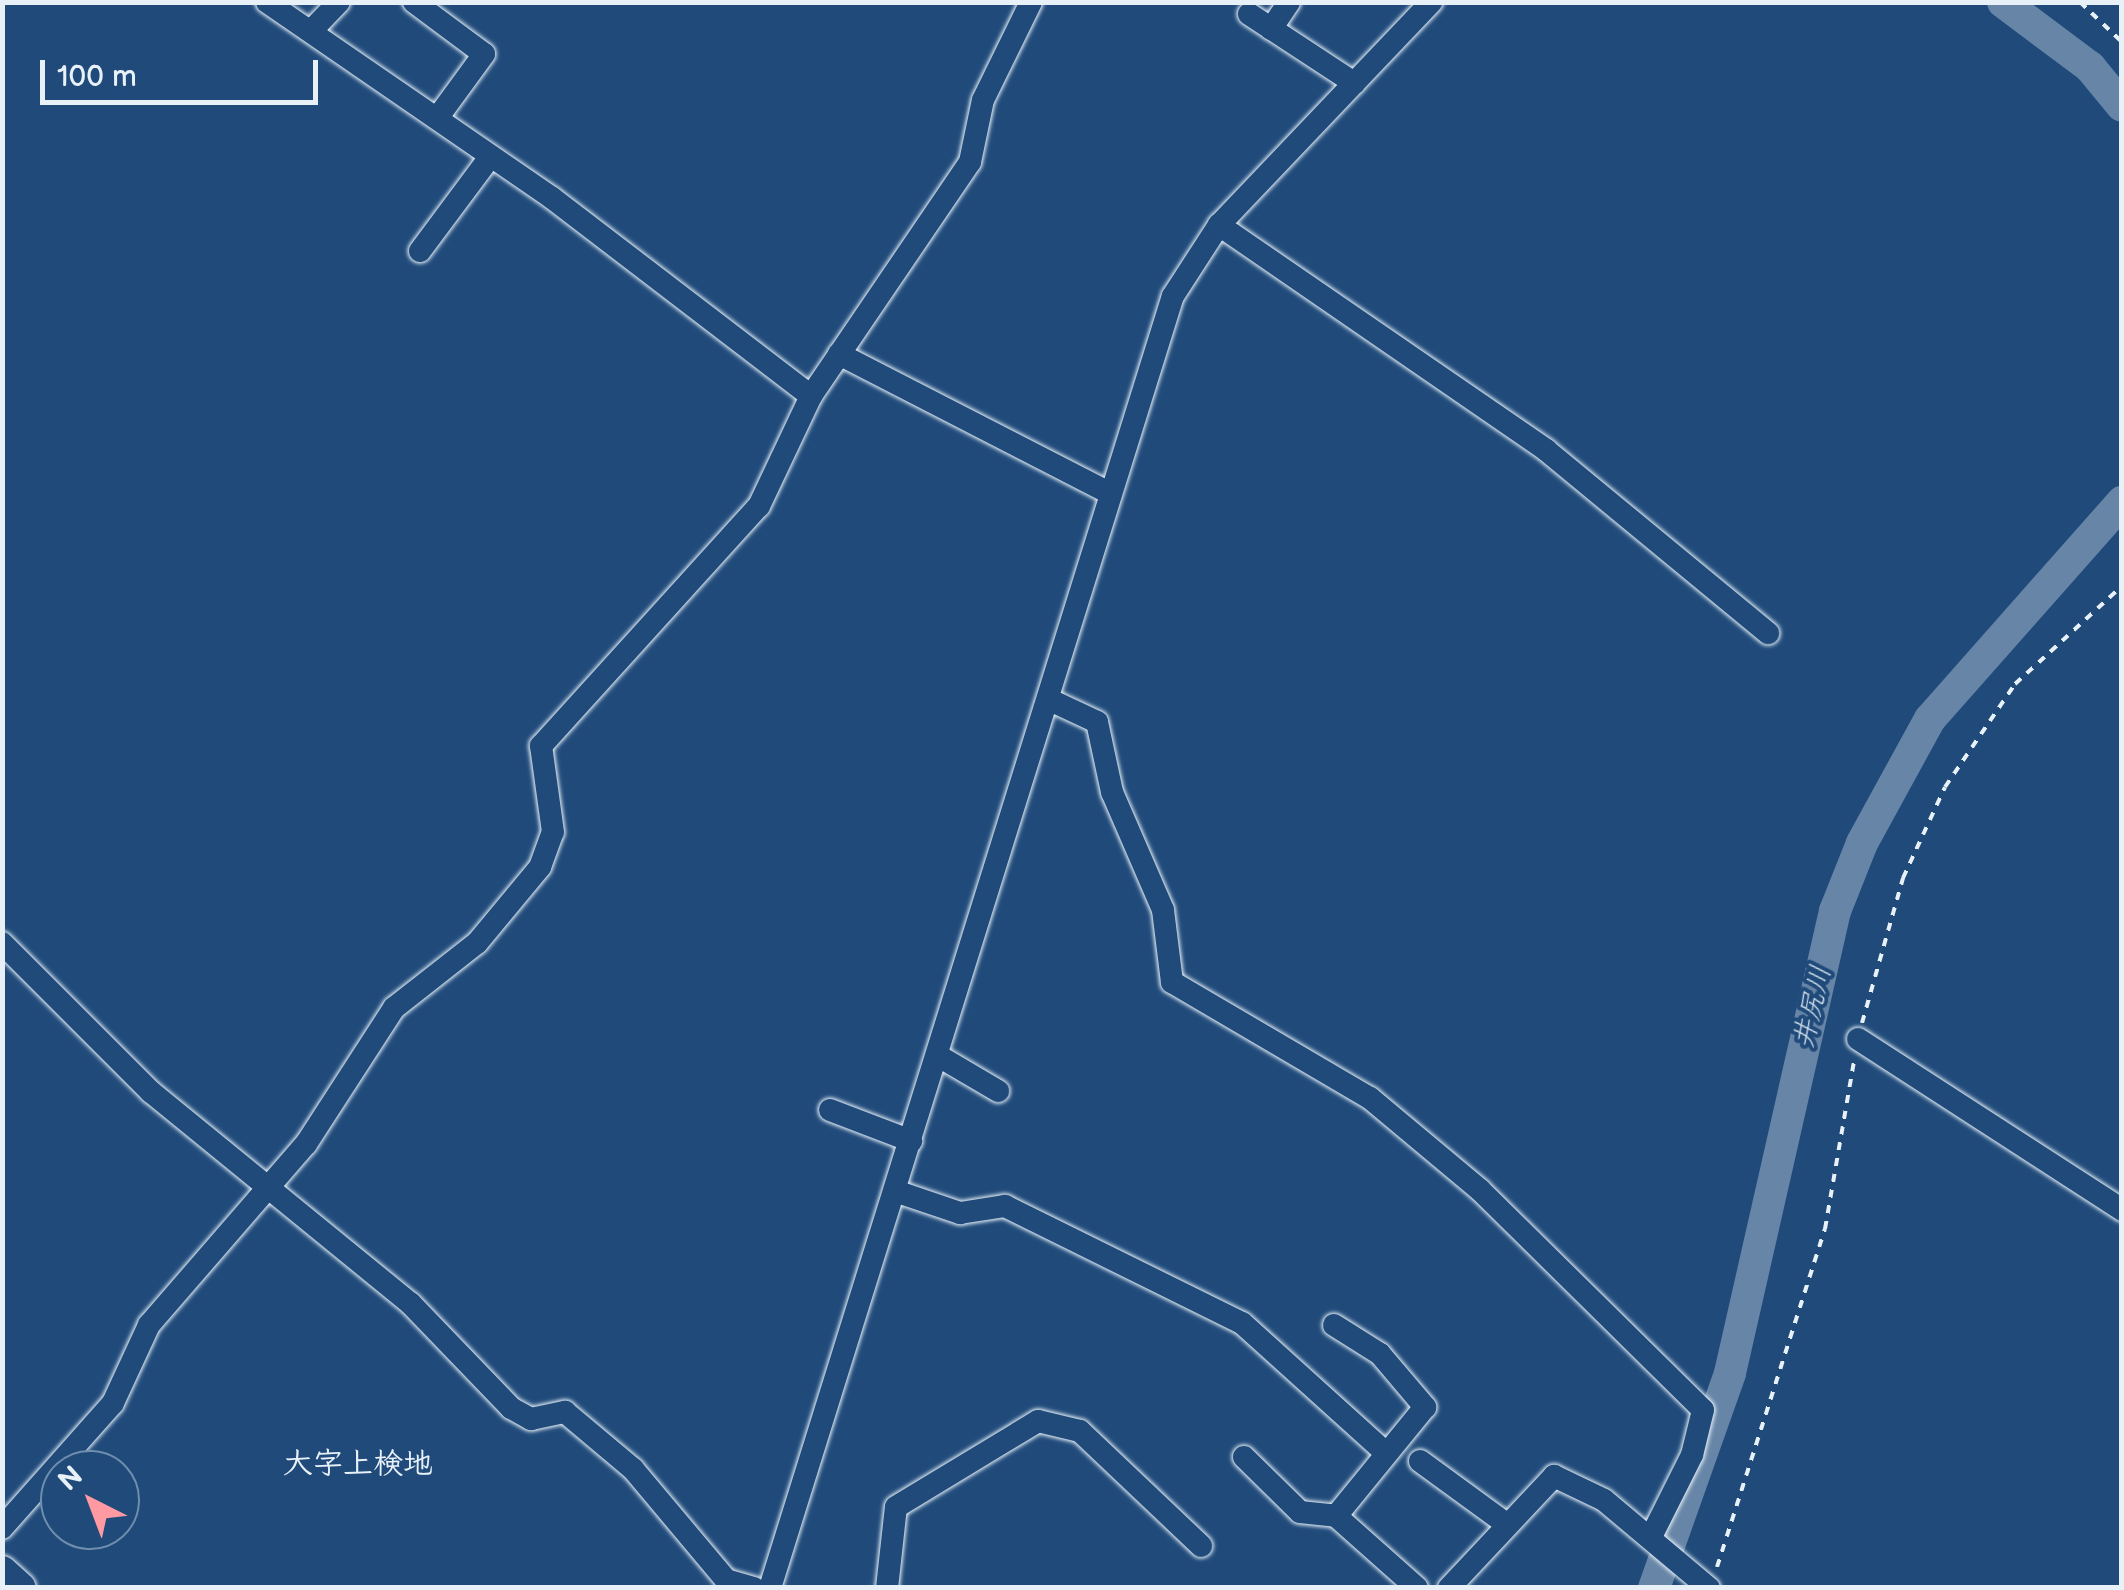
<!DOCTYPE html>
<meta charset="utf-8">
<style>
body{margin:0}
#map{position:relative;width:2124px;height:1590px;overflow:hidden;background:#1f4a7a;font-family:"Balsamiq Sans","Klee One",sans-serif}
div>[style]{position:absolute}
.river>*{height:32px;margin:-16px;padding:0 16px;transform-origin:16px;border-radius:16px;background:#6685a7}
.path>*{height:4px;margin-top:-2px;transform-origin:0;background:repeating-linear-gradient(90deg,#e8f1f8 0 8px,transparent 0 16px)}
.roads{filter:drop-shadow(0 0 2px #e8f1f8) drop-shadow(0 0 2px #e8f1f8)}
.minor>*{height:22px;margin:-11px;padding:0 11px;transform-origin:11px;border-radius:11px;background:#1f4a7a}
.major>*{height:30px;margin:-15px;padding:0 15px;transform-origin:15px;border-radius:15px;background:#1f4a7a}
span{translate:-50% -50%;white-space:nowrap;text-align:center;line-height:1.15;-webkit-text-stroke:8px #1f4a7a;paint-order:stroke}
.water-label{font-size:28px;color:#d4e1ec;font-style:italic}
.quarter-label{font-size:30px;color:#e8f1f8;font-weight:700}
.frame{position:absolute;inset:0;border:5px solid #e8f1f8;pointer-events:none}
.north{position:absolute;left:40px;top:1450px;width:100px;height:100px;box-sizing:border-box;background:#1f4a7a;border:2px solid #6f8dac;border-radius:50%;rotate:318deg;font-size:28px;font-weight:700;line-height:40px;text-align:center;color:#e8f1f8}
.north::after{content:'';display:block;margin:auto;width:35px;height:45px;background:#ff9aa2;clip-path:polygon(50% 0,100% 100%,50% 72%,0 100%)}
.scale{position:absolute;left:40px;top:60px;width:278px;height:45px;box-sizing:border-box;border:5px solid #e8f1f8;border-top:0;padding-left:12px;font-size:30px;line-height:35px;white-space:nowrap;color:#e8f1f8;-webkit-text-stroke:8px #1f4a7a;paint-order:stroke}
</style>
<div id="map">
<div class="river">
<div style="left:2003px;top:2px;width:109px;rotate:36.8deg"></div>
<div style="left:2090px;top:67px;width:50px;rotate:50.6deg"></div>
<div style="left:1654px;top:1588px;width:228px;rotate:-70.5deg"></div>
<div style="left:1730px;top:1373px;width:474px;rotate:-77.2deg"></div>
<div style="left:1835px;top:911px;width:73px;rotate:-68.3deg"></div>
<div style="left:1862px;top:843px;width:141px;rotate:-61.3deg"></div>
<div style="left:1930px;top:719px;width:290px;rotate:-48.5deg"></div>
</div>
<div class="path">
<div style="left:2080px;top:2px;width:58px;rotate:43.6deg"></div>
<div style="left:1862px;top:1023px;width:151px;rotate:-74.2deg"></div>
<div style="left:1903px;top:878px;width:100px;rotate:-65.2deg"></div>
<div style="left:1945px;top:787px;width:125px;rotate:-55.8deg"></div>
<div style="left:2015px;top:684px;width:145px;rotate:-42.5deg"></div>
<div style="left:1717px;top:1567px;width:355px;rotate:-72.3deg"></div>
<div style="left:1825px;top:1229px;width:170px;rotate:-80.2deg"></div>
</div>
<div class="roads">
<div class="minor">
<div style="left:267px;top:2px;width:346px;rotate:34.5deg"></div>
<div style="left:552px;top:198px;width:326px;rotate:37.4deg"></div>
<div style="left:414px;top:2px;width:87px;rotate:36.6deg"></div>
<div style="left:484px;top:54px;width:78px;rotate:126.1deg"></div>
<div style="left:1249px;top:14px;width:126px;rotate:33.3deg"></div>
<div style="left:1271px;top:29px;width:32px;rotate:-56deg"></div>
<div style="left:311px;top:31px;width:40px;rotate:-46deg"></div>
<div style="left:1219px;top:225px;width:397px;rotate:34.5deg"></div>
<div style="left:1546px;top:450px;width:288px;rotate:39.5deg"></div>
<div style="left:420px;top:251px;width:117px;rotate:-53.3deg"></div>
<div style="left:839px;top:354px;width:305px;rotate:27.2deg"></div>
<div style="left:1050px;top:700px;width:52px;rotate:25.1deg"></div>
<div style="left:1097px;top:722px;width:72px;rotate:77.9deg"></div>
<div style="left:1112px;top:792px;width:129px;rotate:66.6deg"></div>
<div style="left:1163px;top:910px;width:73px;rotate:82.9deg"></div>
<div style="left:1172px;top:982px;width:229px;rotate:30.4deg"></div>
<div style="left:1370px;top:1098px;width:143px;rotate:39.9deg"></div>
<div style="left:1480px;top:1190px;width:313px;rotate:44.6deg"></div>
<div style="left:1703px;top:1410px;width:46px;rotate:103.7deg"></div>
<div style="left:1692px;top:1455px;width:89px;rotate:116.6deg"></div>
<div style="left:2px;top:943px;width:211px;rotate:45deg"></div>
<div style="left:151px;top:1092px;width:334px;rotate:39.2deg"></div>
<div style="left:410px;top:1303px;width:146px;rotate:46.1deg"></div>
<div style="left:511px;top:1408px;width:23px;rotate:29deg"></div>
<div style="left:531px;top:1419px;width:35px;rotate:-12deg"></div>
<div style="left:565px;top:1412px;width:89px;rotate:40deg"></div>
<div style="left:633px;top:1469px;width:145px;rotate:50deg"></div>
<div style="left:726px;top:1580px;width:29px;rotate:16deg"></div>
<div style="left:1858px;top:1039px;width:315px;rotate:32.9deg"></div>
<div style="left:937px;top:1055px;width:71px;rotate:30.5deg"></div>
<div style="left:830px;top:1110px;width:87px;rotate:20.9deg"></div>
<div style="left:895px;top:1191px;width:69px;rotate:18.7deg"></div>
<div style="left:960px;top:1213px;width:46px;rotate:-8.8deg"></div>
<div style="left:1005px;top:1206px;width:264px;rotate:26.3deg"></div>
<div style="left:1242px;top:1323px;width:193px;rotate:42.1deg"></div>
<div style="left:1334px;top:1325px;width:54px;rotate:32.2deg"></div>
<div style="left:1380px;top:1354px;width:70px;rotate:49.7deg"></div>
<div style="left:1425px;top:1407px;width:141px;rotate:129.2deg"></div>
<div style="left:1336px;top:1516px;width:108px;rotate:41.6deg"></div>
<div style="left:1244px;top:1457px;width:78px;rotate:44.5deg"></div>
<div style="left:1300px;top:1512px;width:36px;rotate:6deg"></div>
<div style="left:1420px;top:1461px;width:105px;rotate:36.1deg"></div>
<div style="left:2px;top:1528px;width:167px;rotate:-48.4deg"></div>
<div style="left:113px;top:1403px;width:86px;rotate:-65.2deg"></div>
<div style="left:149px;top:1325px;width:240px;rotate:-49.1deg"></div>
<div style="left:306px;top:1144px;width:162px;rotate:-57.1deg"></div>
<div style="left:394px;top:1008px;width:105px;rotate:-38.1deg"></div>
<div style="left:477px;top:943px;width:99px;rotate:-50.3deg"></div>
<div style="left:540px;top:867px;width:37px;rotate:-70deg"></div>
<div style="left:553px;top:832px;width:87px;rotate:-97.9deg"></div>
<div style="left:541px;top:746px;width:324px;rotate:-47.8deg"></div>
<div style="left:759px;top:506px;width:122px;rotate:-64.7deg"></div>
<div style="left:811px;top:396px;width:283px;rotate:-55.8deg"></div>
<div style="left:970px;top:162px;width:63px;rotate:-78.2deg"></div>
<div style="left:983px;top:100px;width:109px;rotate:-63.9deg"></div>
<div style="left:770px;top:1588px;width:1353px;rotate:-72.68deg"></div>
<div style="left:1173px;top:296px;width:85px;rotate:-57.1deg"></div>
<div style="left:1219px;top:225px;width:308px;rotate:-46.4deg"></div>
<div style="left:887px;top:1588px;width:81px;rotate:-83.7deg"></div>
<div style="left:896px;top:1507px;width:166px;rotate:-31.2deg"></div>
<div style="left:1038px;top:1421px;width:43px;rotate:13.4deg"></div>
<div style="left:1080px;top:1431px;width:167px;rotate:43.5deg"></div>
<div style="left:1449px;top:1588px;width:154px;rotate:-46.8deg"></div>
<div style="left:1554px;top:1476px;width:55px;rotate:25.6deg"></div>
<div style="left:1604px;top:1500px;width:137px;rotate:40deg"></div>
</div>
<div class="major">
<div style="left:2px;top:1571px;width:25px;rotate:42deg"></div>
</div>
</div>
<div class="water-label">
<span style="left:1813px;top:1007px;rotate:-77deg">井尻川</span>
</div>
<div class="quarter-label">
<span style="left:358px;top:1464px">大字上検地</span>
</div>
<div class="frame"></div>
<div class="north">N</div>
<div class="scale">100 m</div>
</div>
